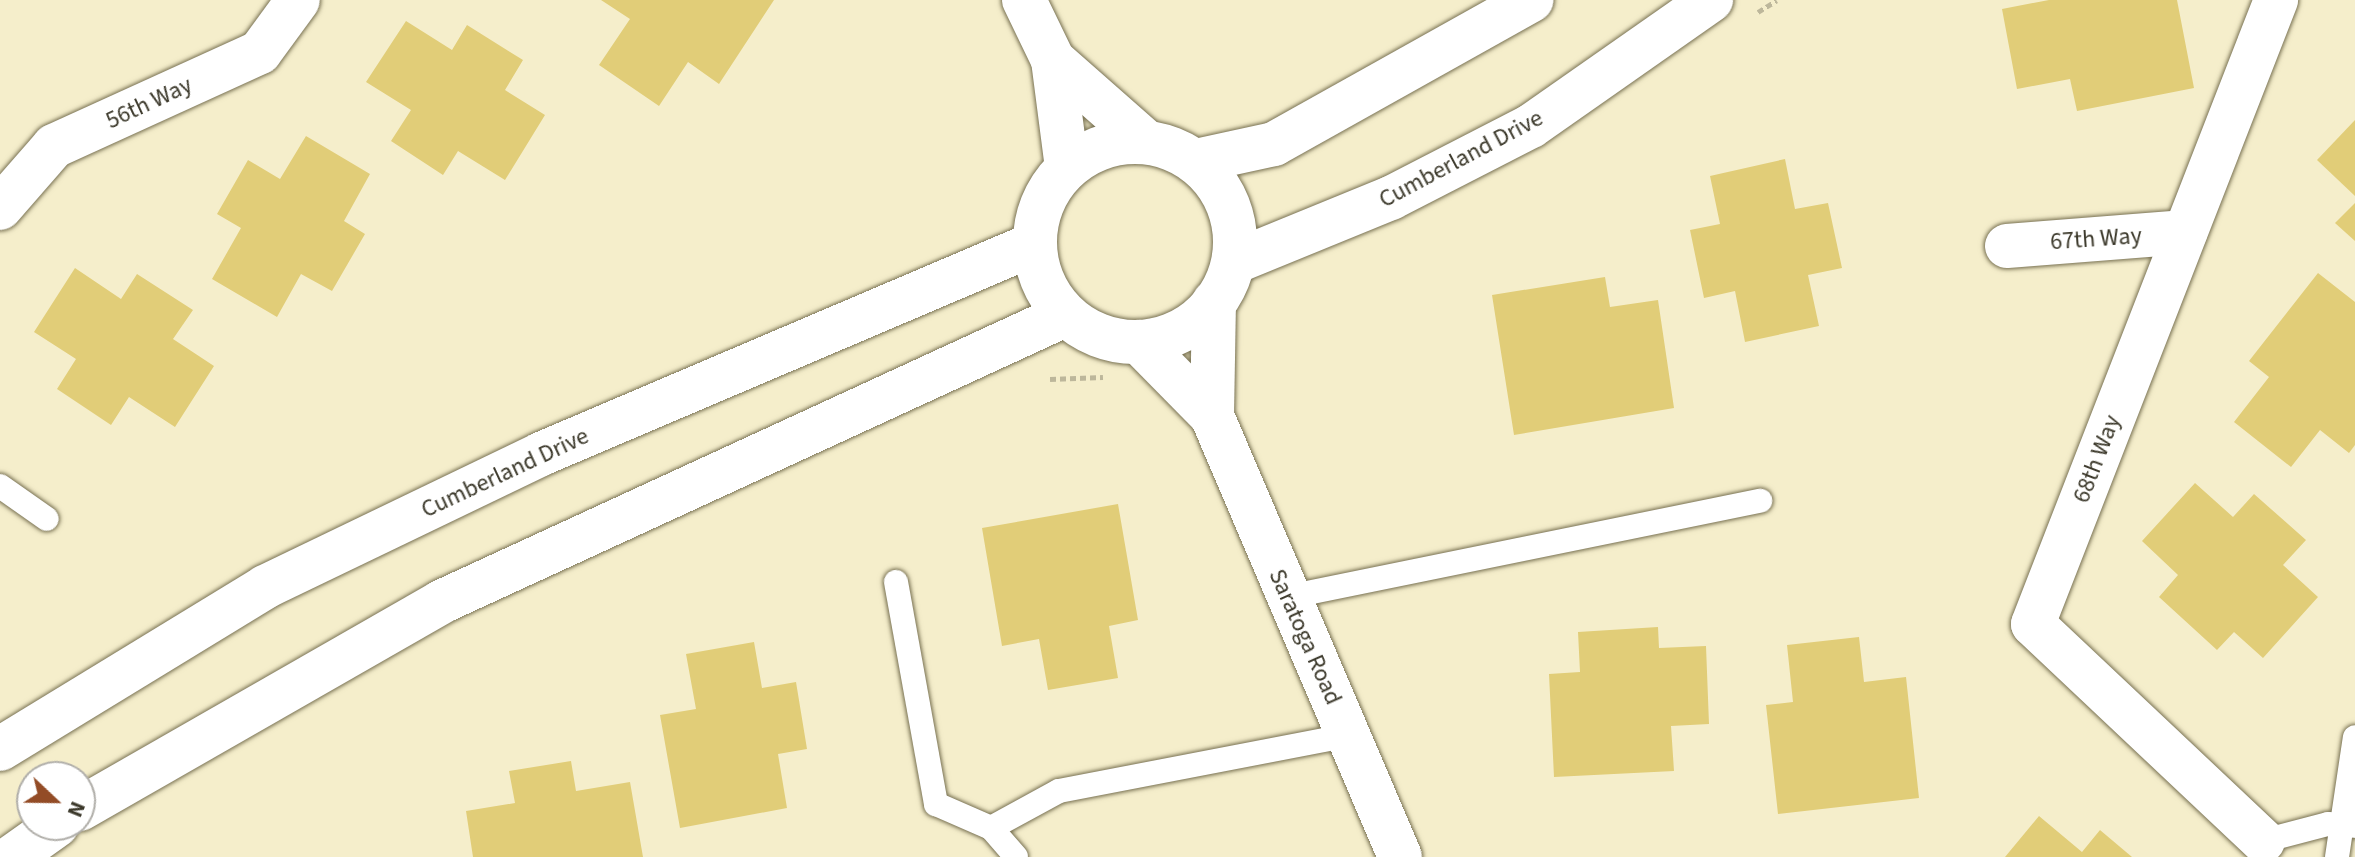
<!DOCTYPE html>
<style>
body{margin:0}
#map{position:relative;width:2355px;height:857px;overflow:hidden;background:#f5eecb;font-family:"Source Sans 3",sans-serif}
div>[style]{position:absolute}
.building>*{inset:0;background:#e1cd78}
.path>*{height:5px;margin-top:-2.5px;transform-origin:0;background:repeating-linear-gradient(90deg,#bdb79b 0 6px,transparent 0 10px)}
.roads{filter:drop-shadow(0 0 2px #787152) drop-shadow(0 0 2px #787152)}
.service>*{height:24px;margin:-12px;padding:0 12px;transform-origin:12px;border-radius:12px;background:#fff}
.minor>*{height:44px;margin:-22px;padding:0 22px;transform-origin:22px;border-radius:22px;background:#fff}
.tertiary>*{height:44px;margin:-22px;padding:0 22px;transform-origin:22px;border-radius:22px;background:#fff}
.tertiary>.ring{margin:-22px;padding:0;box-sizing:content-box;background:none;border:44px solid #fff;border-radius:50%}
span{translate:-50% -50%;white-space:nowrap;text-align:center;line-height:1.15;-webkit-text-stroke:8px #fff;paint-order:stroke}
.street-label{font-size:24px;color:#3b382a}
.north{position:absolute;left:16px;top:761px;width:80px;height:80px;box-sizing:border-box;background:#fff;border:2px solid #b1afaa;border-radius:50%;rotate:112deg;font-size:22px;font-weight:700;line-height:32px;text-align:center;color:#3b382a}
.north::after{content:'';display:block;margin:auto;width:28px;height:36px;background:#934c26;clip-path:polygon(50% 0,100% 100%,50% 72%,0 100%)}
</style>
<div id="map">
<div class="building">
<div style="clip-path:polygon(601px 0,774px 0,719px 84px,688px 62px,659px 106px,599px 65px,630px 19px)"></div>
<div style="clip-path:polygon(2049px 0,2177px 0,2194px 88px,2077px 111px,2070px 79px,2017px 89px,2002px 9px)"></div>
<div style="clip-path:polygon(406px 21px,452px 50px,467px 25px,523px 60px,505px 90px,545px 115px,505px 180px,458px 151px,443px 175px,391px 141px,411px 110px,366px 82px)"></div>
<div style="clip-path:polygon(2355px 120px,2355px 196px,2317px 160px)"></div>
<div style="clip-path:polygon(306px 136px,370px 174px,344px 221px,365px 234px,332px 291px,301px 274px,277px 317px,212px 279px,241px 228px,217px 214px,248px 160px,280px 179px)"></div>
<div style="clip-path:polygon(1785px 159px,1795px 209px,1828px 203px,1842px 268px,1808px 275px,1819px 326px,1745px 342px,1735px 291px,1704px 298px,1690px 230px,1720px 224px,1710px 176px)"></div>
<div style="clip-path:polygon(2355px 203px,2355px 241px,2335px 223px)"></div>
<div style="clip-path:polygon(75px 268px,121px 299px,137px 274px,193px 310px,173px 339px,214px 366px,175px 427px,129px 397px,111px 425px,57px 389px,76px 359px,34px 332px)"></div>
<div style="clip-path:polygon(2318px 273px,2355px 302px,2355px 445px,2349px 453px,2320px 430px,2291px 467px,2234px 422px,2269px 377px,2249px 361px)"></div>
<div style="clip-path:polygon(1605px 277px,1610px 307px,1658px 300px,1674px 408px,1514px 435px,1492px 295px)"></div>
<div style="clip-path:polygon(2195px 483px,2233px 517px,2254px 494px,2306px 540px,2283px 565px,2318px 597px,2263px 658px,2234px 632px,2217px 650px,2159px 597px,2178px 575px,2142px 541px)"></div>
<div style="clip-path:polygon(1118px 504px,1138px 620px,1109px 626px,1118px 678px,1048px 690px,1039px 639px,1002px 646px,982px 528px)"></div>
<div style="clip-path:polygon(1658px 627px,1659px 648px,1706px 646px,1709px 724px,1671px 726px,1674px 771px,1554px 777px,1549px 674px,1580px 672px,1578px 632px)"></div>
<div style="clip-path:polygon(1859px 637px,1864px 682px,1906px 677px,1919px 798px,1778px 814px,1766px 705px,1793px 702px,1787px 645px)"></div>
<div style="clip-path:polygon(754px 642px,762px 688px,796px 682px,807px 749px,778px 754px,787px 808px,680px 828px,660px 715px,696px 709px,686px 654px)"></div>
<div style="clip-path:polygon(571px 761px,576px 791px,630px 782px,643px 857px,473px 857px,466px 811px,515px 803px,509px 771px)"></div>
<div style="clip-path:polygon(2039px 816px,2082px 852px,2100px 830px,2132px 857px,2005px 857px)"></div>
</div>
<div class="path">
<div style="left:1758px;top:12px;width:22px;rotate:-32deg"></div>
<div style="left:1050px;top:379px;width:53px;rotate:-2.2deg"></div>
</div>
<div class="roads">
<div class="service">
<div style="left:0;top:486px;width:57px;rotate:35.1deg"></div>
<div style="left:896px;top:582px;width:226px;rotate:79.8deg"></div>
<div style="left:936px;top:804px;width:60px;rotate:23.6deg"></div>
<div style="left:991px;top:828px;width:77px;rotate:-28.6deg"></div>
<div style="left:1059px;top:791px;width:295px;rotate:-10.9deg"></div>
<div style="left:1287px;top:597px;width:483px;rotate:-11.5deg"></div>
<div style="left:991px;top:828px;width:38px;rotate:49deg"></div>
<div style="left:2263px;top:841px;width:67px;rotate:-14.7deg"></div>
<div style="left:2328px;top:824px;width:27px;rotate:4deg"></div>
<div style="left:2337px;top:857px;width:121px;rotate:-81.5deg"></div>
</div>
<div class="minor">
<div style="left:0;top:208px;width:82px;rotate:-48.9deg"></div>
<div style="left:54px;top:146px;width:226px;rotate:-24.5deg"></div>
<div style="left:260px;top:52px;width:64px;rotate:-53.8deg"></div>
<div style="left:2007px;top:246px;width:179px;rotate:-4.5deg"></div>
<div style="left:1139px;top:342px;width:104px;rotate:45.4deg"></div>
<div style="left:1212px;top:416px;width:479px;rotate:66.9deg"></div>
<div style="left:1212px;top:416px;width:114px;rotate:-89deg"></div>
<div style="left:2263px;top:841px;width:316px;rotate:-136.7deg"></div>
<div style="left:2033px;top:624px;width:670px;rotate:-68.72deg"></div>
</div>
<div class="tertiary">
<div style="left:1024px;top:0;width:67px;rotate:64.2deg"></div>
<div style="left:1053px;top:60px;width:123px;rotate:41.4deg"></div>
<div style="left:1053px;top:60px;width:109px;rotate:82.6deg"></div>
<div class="ring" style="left:1035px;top:142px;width:156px;height:156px"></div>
<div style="left:1196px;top:161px;width:80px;rotate:-12.3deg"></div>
<div style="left:1274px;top:144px;width:295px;rotate:-29.2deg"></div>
<div style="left:1234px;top:262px;width:170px;rotate:-22.2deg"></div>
<div style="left:1391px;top:198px;width:157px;rotate:-27.2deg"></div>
<div style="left:1531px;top:126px;width:220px;rotate:-35deg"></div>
<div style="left:0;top:749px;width:311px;rotate:-31.4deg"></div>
<div style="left:265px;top:587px;width:306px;rotate:-25.7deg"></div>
<div style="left:541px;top:454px;width:536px;rotate:-23.07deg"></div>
<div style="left:80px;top:809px;width:416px;rotate:-29.8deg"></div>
<div style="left:441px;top:602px;width:687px;rotate:-24.7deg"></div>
<div style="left:12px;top:857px;width:55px;rotate:-35.4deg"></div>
</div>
</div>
<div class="street-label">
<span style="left:149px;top:103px;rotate:-25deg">56th Way</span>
<span style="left:1461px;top:159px;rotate:-28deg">Cumberland Drive</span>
<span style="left:2096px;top:239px;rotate:-4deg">67th Way</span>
<span style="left:2097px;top:459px;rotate:-69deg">68th Way</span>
<span style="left:505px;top:473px;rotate:-25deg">Cumberland Drive</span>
<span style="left:1305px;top:637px;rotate:66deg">Saratoga Road</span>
</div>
<div class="north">N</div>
</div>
